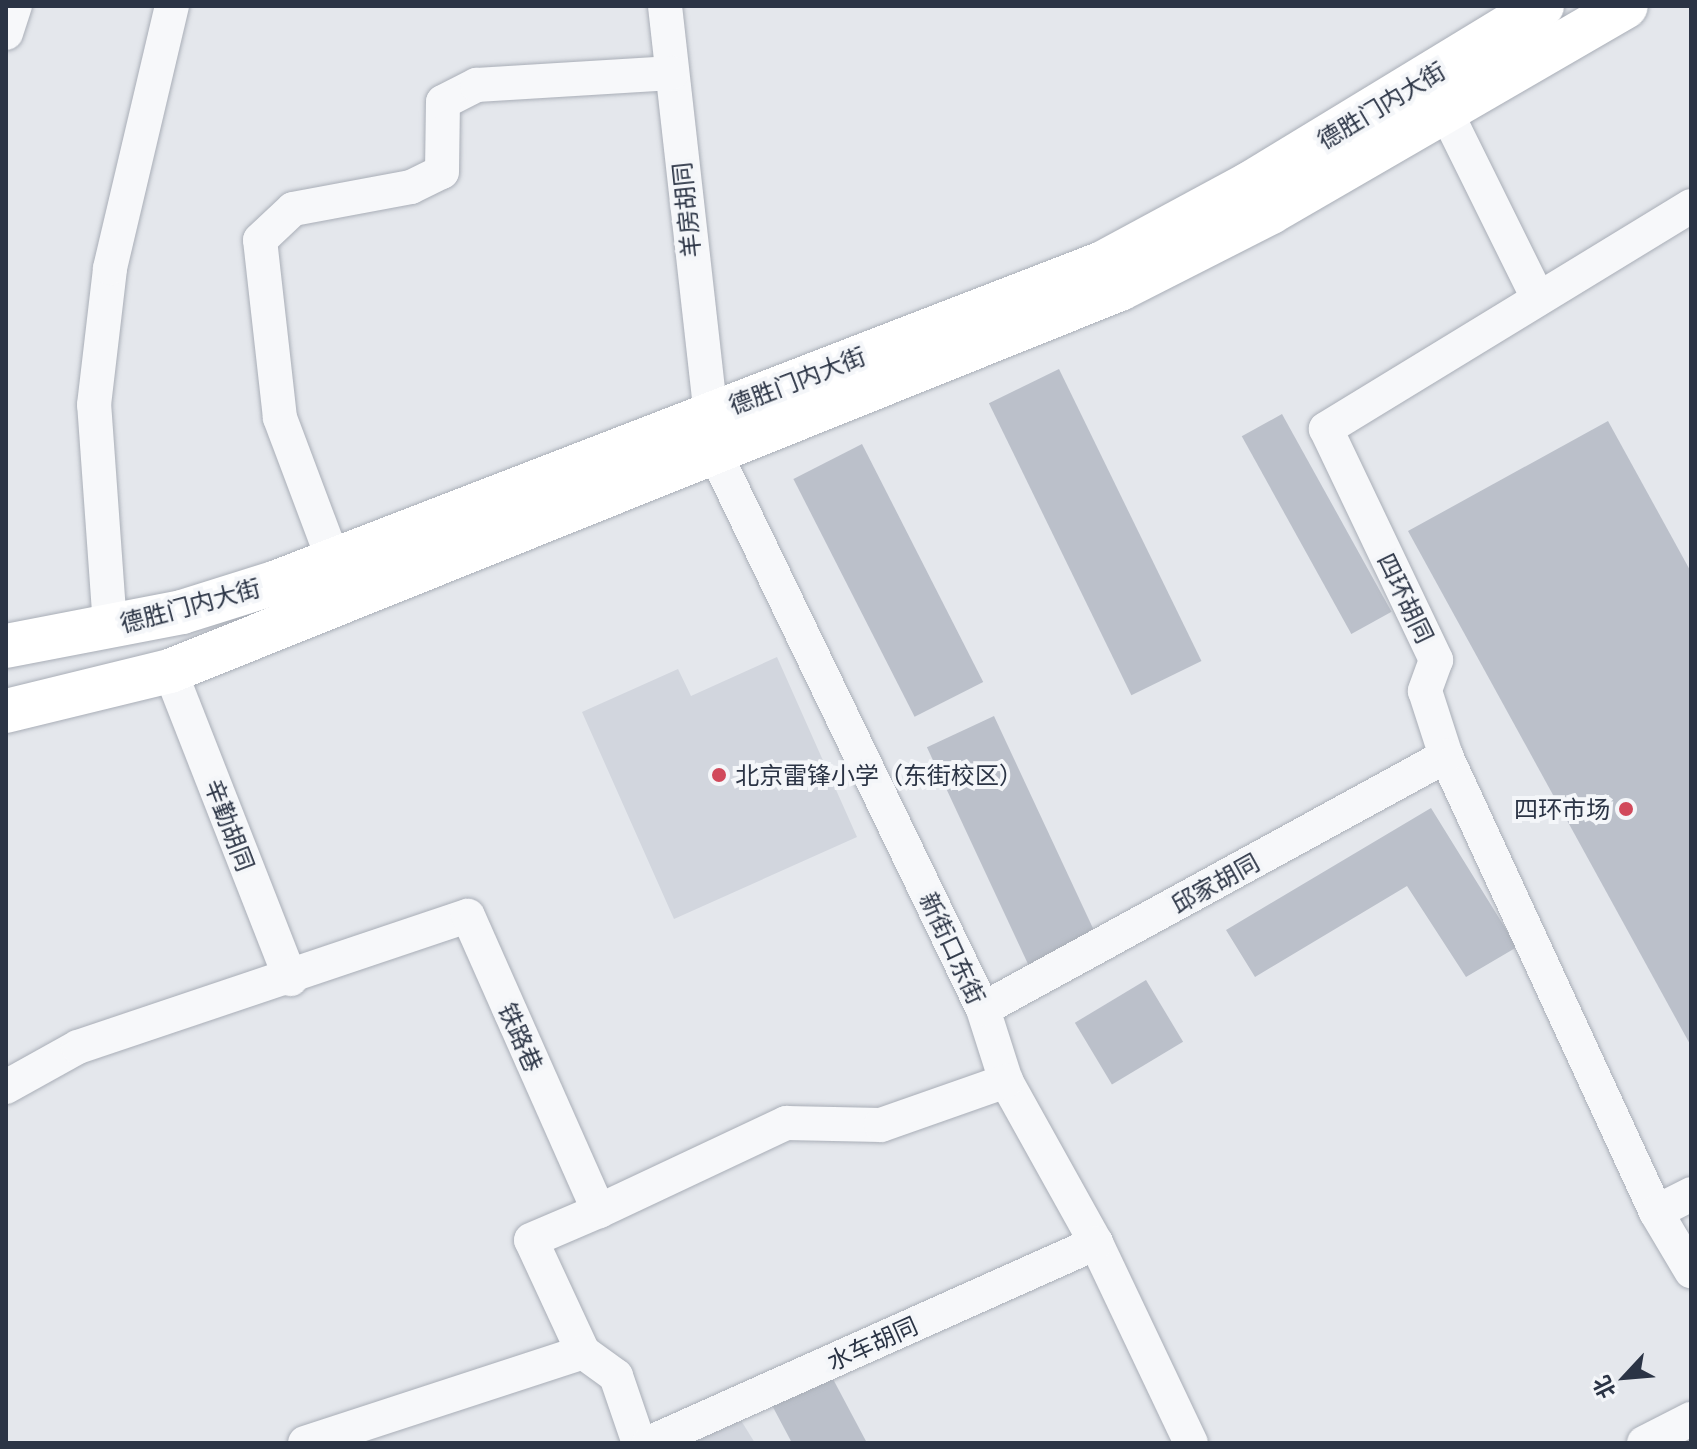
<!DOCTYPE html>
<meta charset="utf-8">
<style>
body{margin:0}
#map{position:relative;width:1697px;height:1449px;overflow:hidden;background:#e4e7ec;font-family:"Exo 2","Noto Sans SC",sans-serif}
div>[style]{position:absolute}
.built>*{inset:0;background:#d2d6de}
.building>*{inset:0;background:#bbc0ca;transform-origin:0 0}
.roads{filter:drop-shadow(0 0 2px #a9aeb7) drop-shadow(0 0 2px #a9aeb7)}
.minor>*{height:34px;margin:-17px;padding:0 17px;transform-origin:17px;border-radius:17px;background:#f7f8fa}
.major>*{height:44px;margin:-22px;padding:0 22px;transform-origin:22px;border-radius:22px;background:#fff}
.dots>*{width:22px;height:22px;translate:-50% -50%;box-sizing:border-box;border:4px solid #f4f6f9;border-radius:50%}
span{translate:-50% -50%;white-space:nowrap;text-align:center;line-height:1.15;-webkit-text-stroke:8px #f4f6f9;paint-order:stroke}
.street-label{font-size:24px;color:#2b3445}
.poi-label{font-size:24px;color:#2b3445}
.left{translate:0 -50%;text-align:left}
.right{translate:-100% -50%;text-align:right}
.frame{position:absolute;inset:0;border:8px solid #2b3445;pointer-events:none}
.north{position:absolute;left:1585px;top:1337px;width:80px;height:80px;-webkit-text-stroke:6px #f4f6f9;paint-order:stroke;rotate:244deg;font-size:22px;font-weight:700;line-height:32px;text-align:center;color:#2b3445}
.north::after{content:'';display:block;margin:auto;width:28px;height:36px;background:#2b3445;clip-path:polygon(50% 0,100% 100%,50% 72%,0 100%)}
</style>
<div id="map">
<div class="built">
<div style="clip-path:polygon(777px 657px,857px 837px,674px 919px,582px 712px,678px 669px,691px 696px)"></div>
<div style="clip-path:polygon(732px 1406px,755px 1443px,643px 1443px)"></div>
</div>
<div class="building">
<div style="left:1059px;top:369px;width:325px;height:78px;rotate:64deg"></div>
<div style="left:1282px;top:414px;width:226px;height:46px;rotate:61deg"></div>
<div style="clip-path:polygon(1608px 421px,1691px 572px,1691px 1046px,1408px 531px)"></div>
<div style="left:862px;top:444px;width:267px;height:77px;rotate:63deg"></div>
<div style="left:994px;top:716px;width:243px;height:74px;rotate:65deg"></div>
<div style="clip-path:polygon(1431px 808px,1517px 947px,1466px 977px,1407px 886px,1255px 977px,1226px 930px)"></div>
<div style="left:1146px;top:980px;width:72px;height:83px;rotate:59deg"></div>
<div style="clip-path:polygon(825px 1364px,867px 1443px,792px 1443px,766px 1394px)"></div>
</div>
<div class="roads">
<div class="minor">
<div style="left:665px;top:6px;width:450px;rotate:83.6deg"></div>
<div style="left:715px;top:453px;width:617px;rotate:64.27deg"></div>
<div style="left:983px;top:1009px;width:76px;rotate:72.3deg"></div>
<div style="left:1006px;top:1081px;width:185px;rotate:60.9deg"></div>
<div style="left:1096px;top:1243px;width:221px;rotate:64.6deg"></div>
<div style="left:6px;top:33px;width:28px;rotate:-72deg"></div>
<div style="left:1446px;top:112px;width:205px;rotate:63.7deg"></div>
<div style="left:1691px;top:206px;width:428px;rotate:148.6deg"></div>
<div style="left:1326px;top:429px;width:256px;rotate:64.5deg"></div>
<div style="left:1436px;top:660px;width:33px;rotate:110deg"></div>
<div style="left:1425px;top:691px;width:68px;rotate:72.1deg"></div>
<div style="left:1446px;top:756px;width:502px;rotate:65.27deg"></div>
<div style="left:1656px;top:1212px;width:69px;rotate:59.3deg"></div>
<div style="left:333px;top:559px;width:151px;rotate:-110.6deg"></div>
<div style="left:280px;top:418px;width:179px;rotate:-96.4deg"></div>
<div style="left:260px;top:240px;width:45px;rotate:-43.2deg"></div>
<div style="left:293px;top:209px;width:120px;rotate:-10.6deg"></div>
<div style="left:411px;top:187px;width:34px;rotate:-26deg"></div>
<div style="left:442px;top:172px;width:70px;rotate:-89.2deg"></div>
<div style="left:443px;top:102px;width:38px;rotate:-27deg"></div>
<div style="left:477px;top:85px;width:195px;rotate:-3.5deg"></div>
<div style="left:110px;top:626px;width:222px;rotate:-94.1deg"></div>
<div style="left:94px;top:405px;width:138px;rotate:-83.3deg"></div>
<div style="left:110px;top:268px;width:269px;rotate:-76.7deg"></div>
<div style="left:170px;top:671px;width:331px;rotate:68.6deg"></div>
<div style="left:983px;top:1009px;width:528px;rotate:-28.65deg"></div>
<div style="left:6px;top:1087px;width:82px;rotate:-29.1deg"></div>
<div style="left:78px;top:1047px;width:411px;rotate:-18.6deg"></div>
<div style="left:468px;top:916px;width:323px;rotate:66.1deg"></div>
<div style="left:599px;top:1211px;width:207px;rotate:-25.2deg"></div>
<div style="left:786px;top:1123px;width:95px;rotate:1.2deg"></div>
<div style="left:881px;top:1125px;width:133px;rotate:-19.4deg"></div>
<div style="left:1656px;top:1212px;width:39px;rotate:-27deg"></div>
<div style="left:583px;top:1352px;width:123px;rotate:-114.9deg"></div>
<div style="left:531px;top:1240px;width:74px;rotate:-23.1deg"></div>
<div style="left:305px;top:1443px;width:293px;rotate:-18.1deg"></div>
<div style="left:583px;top:1352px;width:41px;rotate:36deg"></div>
<div style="left:616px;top:1376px;width:71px;rotate:71.1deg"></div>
<div style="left:649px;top:1443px;width:490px;rotate:-24.1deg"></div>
<div style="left:1644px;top:1443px;width:53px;rotate:-27.1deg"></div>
</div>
<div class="major">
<div style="left:6px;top:646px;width:179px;rotate:-10.9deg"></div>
<div style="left:182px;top:612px;width:100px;rotate:-17.5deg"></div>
<div style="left:277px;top:582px;width:885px;rotate:-21.12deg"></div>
<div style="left:1103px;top:263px;width:166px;rotate:-28.4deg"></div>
<div style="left:1249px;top:184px;width:343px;rotate:-31.3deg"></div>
<div style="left:6px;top:711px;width:169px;rotate:-13.7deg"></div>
<div style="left:170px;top:671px;width:1024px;rotate:-21.91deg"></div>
<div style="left:1120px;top:289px;width:169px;rotate:-27deg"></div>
<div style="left:1271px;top:212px;width:410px;rotate:-30.1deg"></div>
</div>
</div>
<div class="dots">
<div style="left:719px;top:775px;background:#d1495b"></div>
<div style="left:1626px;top:809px;background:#d1495b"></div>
</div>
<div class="street-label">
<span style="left:1381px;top:105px;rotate:-31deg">德胜门内大街</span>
<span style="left:686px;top:210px;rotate:-96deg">羊房胡同</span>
<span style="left:797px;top:380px;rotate:-21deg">德胜门内大街</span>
<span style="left:1406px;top:598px;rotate:64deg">四环胡同</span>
<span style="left:190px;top:605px;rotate:-15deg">德胜门内大街</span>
<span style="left:230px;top:825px;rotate:69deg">辛勤胡同</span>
<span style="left:1215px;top:883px;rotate:-29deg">邱家胡同</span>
<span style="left:953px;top:948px;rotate:65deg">新街口东街</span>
<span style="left:521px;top:1037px;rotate:66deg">铁路巷</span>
<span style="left:872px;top:1343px;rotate:-24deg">水车胡同</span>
</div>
<div class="poi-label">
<span class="left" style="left:735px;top:775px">北京雷锋小学（东街校区）</span>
<span class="right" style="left:1610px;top:809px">四环市场</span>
</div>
<div class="frame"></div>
<div class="north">北</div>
</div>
